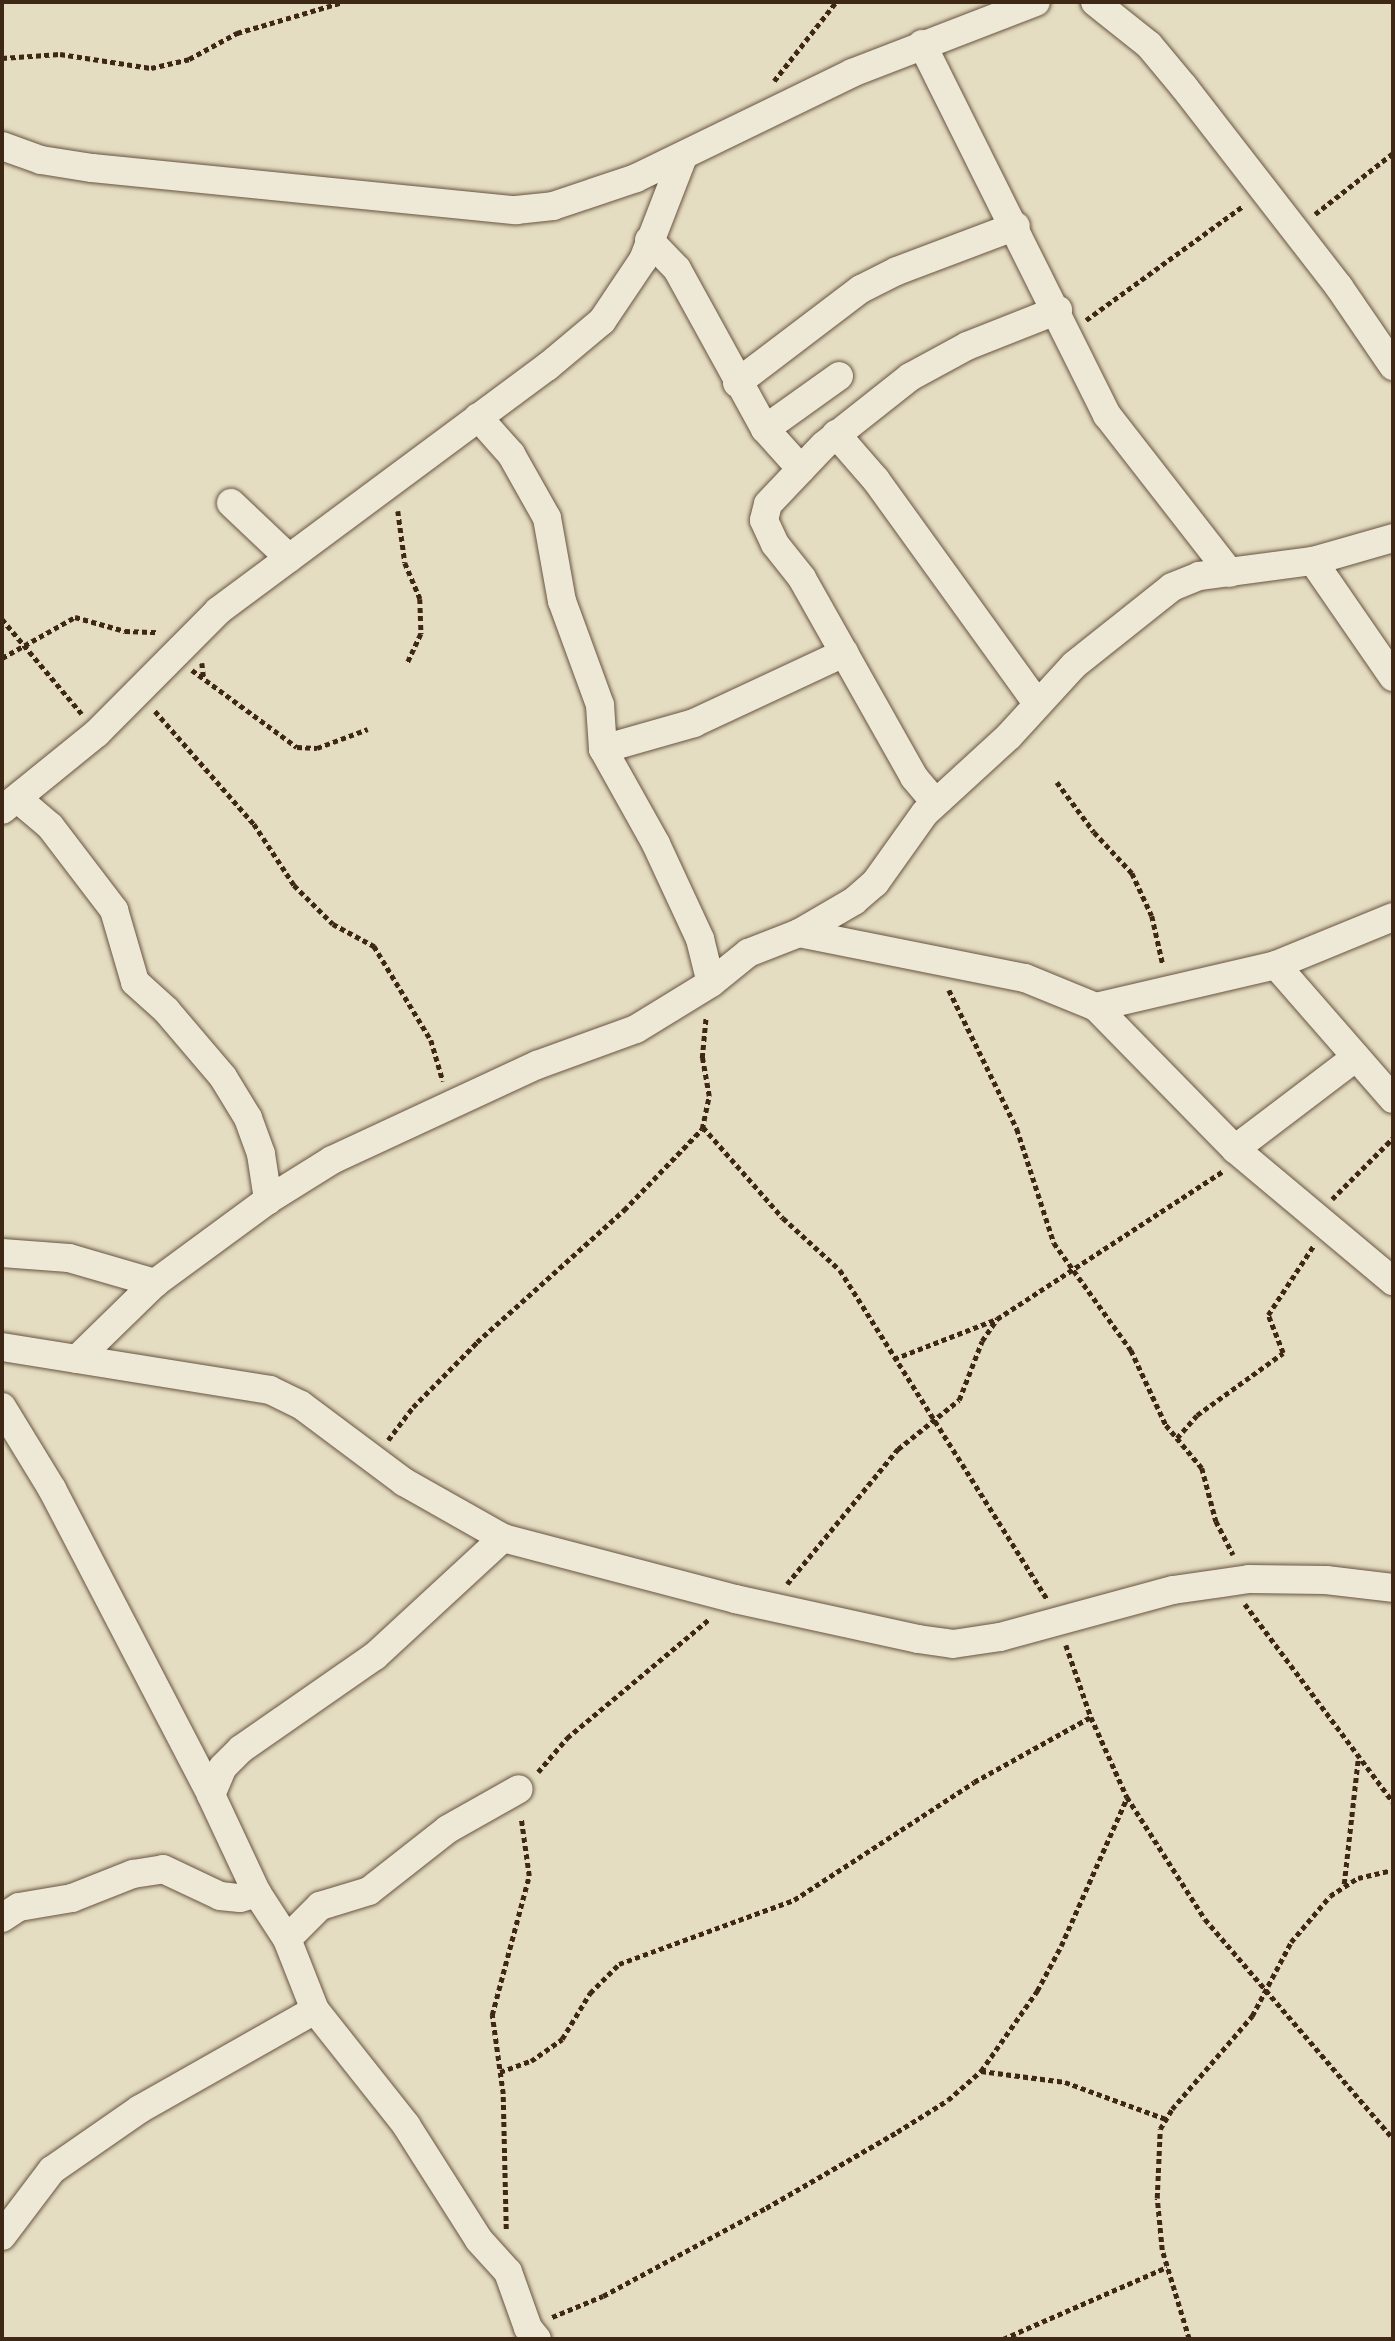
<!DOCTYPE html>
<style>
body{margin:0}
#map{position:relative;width:1395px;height:2341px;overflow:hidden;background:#e5ddc2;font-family:"IM FELL French Canon",serif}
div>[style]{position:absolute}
.path>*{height:4.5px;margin-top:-2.25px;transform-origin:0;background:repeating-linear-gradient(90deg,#3e2714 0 5px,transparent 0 8.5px)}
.roads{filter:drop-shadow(0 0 2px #685440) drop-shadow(0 0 2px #685440)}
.minor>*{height:28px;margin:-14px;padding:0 14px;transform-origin:14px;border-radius:14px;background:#eee9d7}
span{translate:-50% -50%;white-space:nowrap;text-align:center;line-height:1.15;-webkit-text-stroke:6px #eee9d7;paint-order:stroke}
.frame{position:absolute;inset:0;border:4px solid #3e2714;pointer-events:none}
</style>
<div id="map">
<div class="path">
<div style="left:2px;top:58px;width:58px;rotate:-3.9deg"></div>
<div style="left:60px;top:54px;width:92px;rotate:8.7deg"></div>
<div style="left:151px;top:68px;width:39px;rotate:-13deg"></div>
<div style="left:189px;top:59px;width:55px;rotate:-28.4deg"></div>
<div style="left:237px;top:33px;width:110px;rotate:-16.3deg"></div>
<div style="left:774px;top:81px;width:100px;rotate:-51.9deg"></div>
<div style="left:1315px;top:214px;width:99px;rotate:-38deg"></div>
<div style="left:1086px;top:320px;width:194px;rotate:-36deg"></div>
<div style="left:398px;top:511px;width:52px;rotate:82.3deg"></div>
<div style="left:405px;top:563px;width:39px;rotate:67deg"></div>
<div style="left:420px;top:599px;width:35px;rotate:88deg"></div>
<div style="left:421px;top:634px;width:33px;rotate:115deg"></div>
<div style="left:2px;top:619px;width:124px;rotate:49.9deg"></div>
<div style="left:2px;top:658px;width:84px;rotate:-29.3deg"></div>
<div style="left:75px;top:617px;width:52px;rotate:15.6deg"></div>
<div style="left:125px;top:631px;width:34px;rotate:2deg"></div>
<div style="left:202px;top:663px;width:16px;rotate:83deg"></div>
<div style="left:192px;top:670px;width:130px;rotate:36.3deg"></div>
<div style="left:297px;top:747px;width:20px;rotate:3deg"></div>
<div style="left:317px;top:748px;width:54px;rotate:-20.4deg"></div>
<div style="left:155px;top:711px;width:150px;rotate:48.8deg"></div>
<div style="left:254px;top:824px;width:73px;rotate:56.7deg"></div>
<div style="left:294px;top:885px;width:55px;rotate:45deg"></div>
<div style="left:333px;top:924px;width:47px;rotate:28.2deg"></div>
<div style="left:374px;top:946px;width:110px;rotate:58.8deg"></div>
<div style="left:431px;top:1040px;width:43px;rotate:73.7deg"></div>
<div style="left:1057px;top:782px;width:62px;rotate:53.5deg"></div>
<div style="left:1094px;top:832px;width:56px;rotate:47.2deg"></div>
<div style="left:1132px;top:873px;width:47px;rotate:65.1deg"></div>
<div style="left:1152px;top:916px;width:50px;rotate:77.3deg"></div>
<div style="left:949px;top:990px;width:155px;rotate:63.9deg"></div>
<div style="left:1017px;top:1129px;width:120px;rotate:72deg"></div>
<div style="left:1054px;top:1243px;width:132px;rotate:54.3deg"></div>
<div style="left:1131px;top:1350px;width:83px;rotate:65deg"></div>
<div style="left:1166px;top:1425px;width:56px;rotate:50.1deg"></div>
<div style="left:1202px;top:1468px;width:55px;rotate:75.2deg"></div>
<div style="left:1216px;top:1521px;width:38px;rotate:63deg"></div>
<div style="left:703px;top:1127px;width:121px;rotate:48.7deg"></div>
<div style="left:783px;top:1218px;width:77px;rotate:42.4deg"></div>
<div style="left:840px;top:1270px;width:389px;rotate:57.8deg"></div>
<div style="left:1332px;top:1199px;width:86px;rotate:-45deg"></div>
<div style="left:894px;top:1359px;width:110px;rotate:-21.2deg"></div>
<div style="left:1177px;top:1438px;width:30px;rotate:-49deg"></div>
<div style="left:1197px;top:1415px;width:106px;rotate:-35.8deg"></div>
<div style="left:1283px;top:1353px;width:41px;rotate:-111.5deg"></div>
<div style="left:1268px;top:1315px;width:84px;rotate:-56.7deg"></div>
<div style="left:388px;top:1440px;width:41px;rotate:-52.9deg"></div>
<div style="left:413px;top:1407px;width:91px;rotate:-45.4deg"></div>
<div style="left:477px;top:1342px;width:198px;rotate:-41.9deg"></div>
<div style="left:624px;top:1210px;width:112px;rotate:-46.1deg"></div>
<div style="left:702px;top:1129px;width:34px;rotate:-78deg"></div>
<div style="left:709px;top:1096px;width:39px;rotate:-100deg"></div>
<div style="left:702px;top:1058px;width:42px;rotate:-84.6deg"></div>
<div style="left:787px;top:1584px;width:175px;rotate:-50.6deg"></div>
<div style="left:898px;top:1449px;width:78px;rotate:-38.8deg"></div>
<div style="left:959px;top:1400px;width:63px;rotate:-68.7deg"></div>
<div style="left:982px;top:1341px;width:27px;rotate:-56deg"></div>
<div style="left:997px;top:1319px;width:270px;rotate:-33.2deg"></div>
<div style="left:1245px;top:1604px;width:247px;rotate:53.2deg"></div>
<div style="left:1066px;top:1645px;width:76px;rotate:70.9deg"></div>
<div style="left:1091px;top:1717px;width:88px;rotate:65.8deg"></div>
<div style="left:1127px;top:1797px;width:145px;rotate:57.4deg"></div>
<div style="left:1205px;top:1919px;width:289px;rotate:49.4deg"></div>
<div style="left:538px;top:1772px;width:45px;rotate:-49.5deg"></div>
<div style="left:567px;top:1738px;width:184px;rotate:-39.9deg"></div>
<div style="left:1344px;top:1884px;width:126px;rotate:-83.6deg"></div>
<div style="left:981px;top:2071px;width:85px;rotate:7.5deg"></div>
<div style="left:1065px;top:2082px;width:108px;rotate:20.1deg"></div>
<div style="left:500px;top:2072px;width:33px;rotate:-20deg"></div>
<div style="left:531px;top:2061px;width:38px;rotate:-35deg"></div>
<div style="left:562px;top:2039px;width:54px;rotate:-58.7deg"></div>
<div style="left:590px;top:1993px;width:41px;rotate:-45deg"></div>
<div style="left:619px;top:1964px;width:186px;rotate:-20.1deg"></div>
<div style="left:794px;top:1900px;width:215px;rotate:-33.2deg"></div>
<div style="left:974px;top:1782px;width:134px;rotate:-29.1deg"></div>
<div style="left:506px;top:2229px;width:135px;rotate:-91.3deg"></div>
<div style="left:503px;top:2094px;width:80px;rotate:-97.9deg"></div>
<div style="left:492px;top:2015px;width:144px;rotate:-75.1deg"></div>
<div style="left:529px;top:1876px;width:59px;rotate:-97.9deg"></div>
<div style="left:552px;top:2317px;width:55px;rotate:-22.4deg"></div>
<div style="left:603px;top:2296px;width:185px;rotate:-28.4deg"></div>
<div style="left:766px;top:2208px;width:151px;rotate:-30.1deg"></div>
<div style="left:897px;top:2132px;width:60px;rotate:-32.1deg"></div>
<div style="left:948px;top:2100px;width:44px;rotate:-41.3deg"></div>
<div style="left:981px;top:2071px;width:98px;rotate:-55deg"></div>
<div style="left:1037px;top:1991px;width:51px;rotate:-61.9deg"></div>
<div style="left:1061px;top:1946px;width:162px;rotate:-66deg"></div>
<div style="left:1003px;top:2339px;width:179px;rotate:-23.7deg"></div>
<div style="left:1189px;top:2339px;width:93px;rotate:-106.9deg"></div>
<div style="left:1162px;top:2250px;width:52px;rotate:-95.5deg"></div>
<div style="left:1157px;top:2198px;width:69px;rotate:-87.5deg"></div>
<div style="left:1160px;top:2129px;width:23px;rotate:-59deg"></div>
<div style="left:1172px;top:2109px;width:123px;rotate:-49.3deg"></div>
<div style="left:1252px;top:2016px;width:84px;rotate:-62.2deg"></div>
<div style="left:1291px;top:1942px;width:60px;rotate:-49.7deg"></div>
<div style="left:1330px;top:1896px;width:33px;rotate:-33deg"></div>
<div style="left:1358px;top:1878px;width:36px;rotate:-13deg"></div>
</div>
<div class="roads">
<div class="minor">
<div style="left:1095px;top:2px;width:69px;rotate:38.5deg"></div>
<div style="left:1149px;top:45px;width:55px;rotate:50.2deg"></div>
<div style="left:1184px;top:87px;width:253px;rotate:52.2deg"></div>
<div style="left:1339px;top:287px;width:96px;rotate:55.6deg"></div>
<div style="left:922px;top:44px;width:415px;rotate:63.5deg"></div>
<div style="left:1107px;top:415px;width:200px;rotate:52.1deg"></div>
<div style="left:2px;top:146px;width:41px;rotate:19.7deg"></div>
<div style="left:41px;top:160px;width:52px;rotate:8.9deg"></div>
<div style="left:92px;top:168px;width:426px;rotate:5.7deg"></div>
<div style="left:516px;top:210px;width:37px;rotate:-6deg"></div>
<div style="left:553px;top:206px;width:88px;rotate:-18.6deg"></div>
<div style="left:636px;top:178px;width:240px;rotate:-25.9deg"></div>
<div style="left:852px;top:73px;width:197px;rotate:-21.1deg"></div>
<div style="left:649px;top:240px;width:40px;rotate:46deg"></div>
<div style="left:677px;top:269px;width:183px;rotate:61.2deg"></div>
<div style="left:765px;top:429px;width:54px;rotate:48deg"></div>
<div style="left:737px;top:383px;width:156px;rotate:-37.2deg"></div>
<div style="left:861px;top:289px;width:40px;rotate:-26.6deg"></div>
<div style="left:897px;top:271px;width:127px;rotate:-20.7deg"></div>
<div style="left:478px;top:417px;width:50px;rotate:48.3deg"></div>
<div style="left:511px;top:454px;width:73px;rotate:60.6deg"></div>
<div style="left:547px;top:518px;width:84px;rotate:79.8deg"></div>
<div style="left:562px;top:601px;width:111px;rotate:69.9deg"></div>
<div style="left:600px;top:705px;width:44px;rotate:86.1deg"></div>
<div style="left:603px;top:749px;width:109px;rotate:60.8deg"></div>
<div style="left:656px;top:844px;width:105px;rotate:65.1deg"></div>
<div style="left:700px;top:939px;width:45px;rotate:76deg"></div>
<div style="left:765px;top:429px;width:91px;rotate:-35.6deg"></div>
<div style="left:836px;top:434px;width:61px;rotate:49deg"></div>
<div style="left:876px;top:480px;width:275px;rotate:54.2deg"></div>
<div style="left:231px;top:503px;width:80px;rotate:43.5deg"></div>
<div style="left:1313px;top:561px;width:141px;rotate:55.4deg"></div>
<div style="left:603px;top:749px;width:95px;rotate:-15.9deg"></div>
<div style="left:694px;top:723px;width:166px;rotate:-25deg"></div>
<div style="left:18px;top:799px;width:42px;rotate:40.2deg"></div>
<div style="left:50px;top:826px;width:106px;rotate:52.7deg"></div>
<div style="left:114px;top:910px;width:75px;rotate:73.7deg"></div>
<div style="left:135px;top:982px;width:42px;rotate:42.1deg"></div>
<div style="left:166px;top:1010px;width:88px;rotate:49.6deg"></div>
<div style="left:223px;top:1077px;width:48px;rotate:58.6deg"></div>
<div style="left:248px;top:1118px;width:38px;rotate:70deg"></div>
<div style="left:261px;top:1154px;width:47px;rotate:81.3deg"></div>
<div style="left:939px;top:800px;width:11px;rotate:-153deg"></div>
<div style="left:929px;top:795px;width:23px;rotate:-130deg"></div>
<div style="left:914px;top:777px;width:228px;rotate:-119.4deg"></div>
<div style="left:802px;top:578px;width:43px;rotate:-128.5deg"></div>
<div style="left:775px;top:544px;width:26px;rotate:-115deg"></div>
<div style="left:764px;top:520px;width:16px;rotate:-76deg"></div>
<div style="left:768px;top:504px;width:81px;rotate:-46.5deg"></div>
<div style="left:824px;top:445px;width:110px;rotate:-38.3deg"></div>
<div style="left:910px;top:377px;width:65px;rotate:-28.5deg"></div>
<div style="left:967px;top:346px;width:98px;rotate:-21.6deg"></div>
<div style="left:2px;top:810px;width:122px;rotate:-39deg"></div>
<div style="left:97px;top:733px;width:172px;rotate:-45.2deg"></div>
<div style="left:218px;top:611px;width:410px;rotate:-36.6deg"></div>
<div style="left:547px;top:367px;width:72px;rotate:-39.9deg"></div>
<div style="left:602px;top:321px;width:73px;rotate:-56.1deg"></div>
<div style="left:643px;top:260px;width:110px;rotate:-68.8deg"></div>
<div style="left:799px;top:933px;width:230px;rotate:11.3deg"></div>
<div style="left:1025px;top:978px;width:77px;rotate:22.2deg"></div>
<div style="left:1096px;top:1007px;width:199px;rotate:45.6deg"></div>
<div style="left:1235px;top:1149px;width:206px;rotate:39.9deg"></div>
<div style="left:1276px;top:965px;width:178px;rotate:48.9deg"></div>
<div style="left:1096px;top:1007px;width:185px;rotate:-13.1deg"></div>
<div style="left:1276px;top:965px;width:126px;rotate:-22.3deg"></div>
<div style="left:1235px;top:1149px;width:152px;rotate:-37.2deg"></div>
<div style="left:2px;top:1253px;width:67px;rotate:4.3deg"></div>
<div style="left:69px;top:1258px;width:90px;rotate:16.2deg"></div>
<div style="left:2px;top:1347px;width:271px;rotate:9.1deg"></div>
<div style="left:270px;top:1390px;width:34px;rotate:26deg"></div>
<div style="left:301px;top:1405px;width:129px;rotate:36.8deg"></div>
<div style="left:404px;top:1482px;width:114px;rotate:29.5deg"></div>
<div style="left:503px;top:1538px;width:240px;rotate:14.7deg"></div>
<div style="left:735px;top:1599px;width:187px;rotate:12.3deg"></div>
<div style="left:918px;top:1639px;width:35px;rotate:8deg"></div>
<div style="left:953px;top:1644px;width:48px;rotate:-8.5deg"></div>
<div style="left:1000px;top:1637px;width:179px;rotate:-15.2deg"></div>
<div style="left:1173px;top:1590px;width:77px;rotate:-8.2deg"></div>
<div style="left:1249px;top:1579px;width:77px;rotate:0.7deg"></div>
<div style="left:1326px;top:1580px;width:67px;rotate:6.8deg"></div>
<div style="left:77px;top:1359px;width:109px;rotate:-44.3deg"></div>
<div style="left:155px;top:1283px;width:140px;rotate:-36.3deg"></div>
<div style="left:268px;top:1200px;width:75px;rotate:-32deg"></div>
<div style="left:332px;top:1160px;width:226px;rotate:-24.9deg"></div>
<div style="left:537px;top:1065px;width:105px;rotate:-20deg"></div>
<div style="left:636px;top:1029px;width:88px;rotate:-31.5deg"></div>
<div style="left:711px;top:983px;width:48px;rotate:-39deg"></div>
<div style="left:748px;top:953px;width:55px;rotate:-21.4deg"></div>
<div style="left:799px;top:933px;width:64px;rotate:-30.2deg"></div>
<div style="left:854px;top:901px;width:28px;rotate:-41deg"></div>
<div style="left:875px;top:883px;width:86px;rotate:-54.5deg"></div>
<div style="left:925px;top:813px;width:114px;rotate:-42.5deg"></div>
<div style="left:1009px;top:736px;width:96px;rotate:-47.5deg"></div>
<div style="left:1074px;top:665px;width:125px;rotate:-38.5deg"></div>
<div style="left:1172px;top:587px;width:29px;rotate:-22deg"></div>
<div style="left:1199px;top:576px;width:115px;rotate:-7.5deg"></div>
<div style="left:1313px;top:561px;width:83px;rotate:-16deg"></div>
<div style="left:2px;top:1407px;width:96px;rotate:58.6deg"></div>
<div style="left:52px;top:1489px;width:345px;rotate:62.5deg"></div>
<div style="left:211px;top:1795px;width:108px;rotate:64.9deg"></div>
<div style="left:257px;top:1893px;width:55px;rotate:56.9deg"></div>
<div style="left:287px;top:1939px;width:76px;rotate:68.5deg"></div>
<div style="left:315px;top:2010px;width:147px;rotate:51.6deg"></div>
<div style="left:406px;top:2125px;width:136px;rotate:57.6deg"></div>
<div style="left:479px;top:2240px;width:43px;rotate:47.8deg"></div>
<div style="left:508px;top:2272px;width:59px;rotate:70.3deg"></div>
<div style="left:528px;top:2328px;width:14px;rotate:51deg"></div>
<div style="left:211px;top:1795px;width:30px;rotate:-67deg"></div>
<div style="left:223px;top:1767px;width:25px;rotate:-45deg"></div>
<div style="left:241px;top:1749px;width:163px;rotate:-34.8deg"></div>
<div style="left:375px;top:1656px;width:174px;rotate:-42.7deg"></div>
<div style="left:2px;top:1918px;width:20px;rotate:-33deg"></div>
<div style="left:19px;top:1907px;width:54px;rotate:-9.6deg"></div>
<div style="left:72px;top:1898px;width:66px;rotate:-21.5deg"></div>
<div style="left:133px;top:1874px;width:30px;rotate:-9deg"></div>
<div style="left:163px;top:1869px;width:63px;rotate:25.3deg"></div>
<div style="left:220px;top:1896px;width:20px;rotate:6deg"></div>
<div style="left:240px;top:1898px;width:18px;rotate:-16deg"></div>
<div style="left:287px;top:1939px;width:47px;rotate:-45deg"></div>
<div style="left:320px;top:1906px;width:51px;rotate:-17deg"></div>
<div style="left:369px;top:1891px;width:100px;rotate:-38.1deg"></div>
<div style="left:448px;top:1829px;width:81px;rotate:-29.4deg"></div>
<div style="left:2px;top:2236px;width:83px;rotate:-52.9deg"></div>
<div style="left:52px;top:2170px;width:107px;rotate:-34.7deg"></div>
<div style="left:140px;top:2109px;width:201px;rotate:-29.5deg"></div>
</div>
</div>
<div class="frame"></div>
</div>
